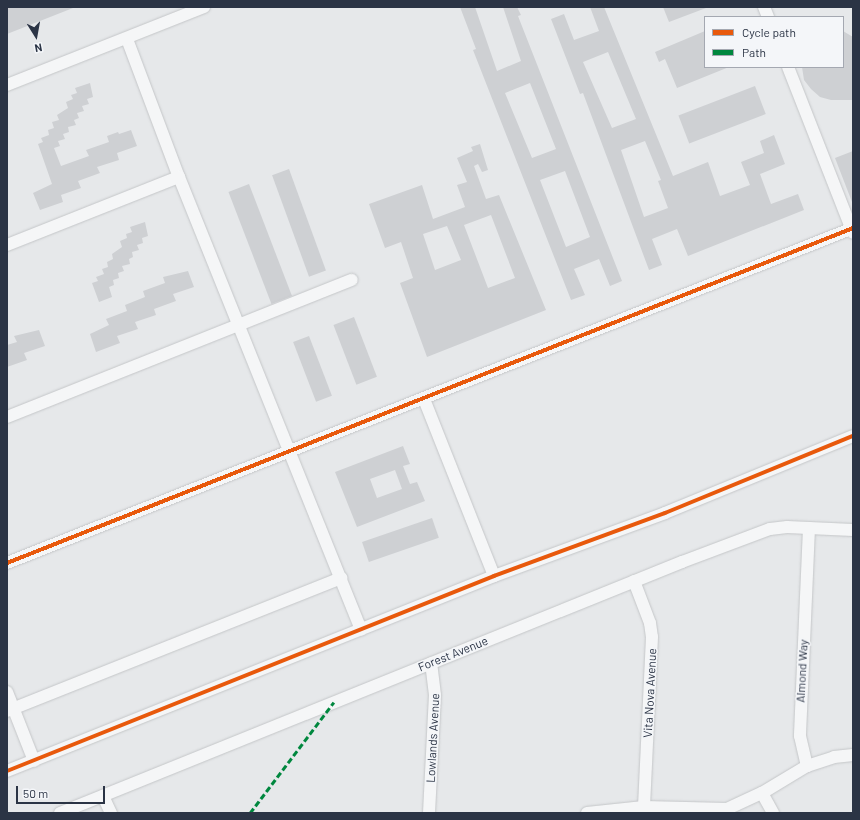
<!DOCTYPE html>
<style>
body{margin:0}
#map{position:relative;width:860px;height:820px;overflow:hidden;background:#e6e8ea;font-family:Barlow,sans-serif}
div>[style]{position:absolute}
.building>*{inset:0;background:#ced0d3;transform-origin:0 0}
.roads{filter:drop-shadow(0 0 1px #c4c6c8) drop-shadow(0 0 1px #c4c6c8)}
.minor>*{height:12px;margin:-6px;padding:0 6px;transform-origin:6px;border-radius:6px;background:#f5f6f7}
.quiet>*{height:3px;margin-top:-1.5px;transform-origin:0;background:repeating-linear-gradient(90deg,#00873e 0 6px,transparent 0 9px)}
.cycleway>*{height:4px;margin:-2px;padding:0 2px;transform-origin:2px;border-radius:2px;background:#e8590c}
span{translate:-50% -50%;white-space:nowrap;text-align:center;line-height:1.15;-webkit-text-stroke:3px #f4f6f9;paint-order:stroke}
.street-label{font-size:12px;color:#2b3445}
.frame{position:absolute;inset:0;border:8px solid #2b3445;pointer-events:none}
.legend{position:absolute;left:704px;top:16px;width:140px;height:52px;box-sizing:border-box;background:#f4f6f9;border:1px solid #a4a8b1;margin:0;padding:5px 7px;list-style:none;font-size:12px;color:#2b3445}
.legend li{display:flex;align-items:center;gap:8px;height:20px}
.legend b{width:20px;border:1px solid #a4a8b1}
.north{position:absolute;left:16px;top:16px;width:40px;height:40px;-webkit-text-stroke:3px #f4f6f9;paint-order:stroke;rotate:169deg;font-size:11px;font-weight:700;line-height:16px;text-align:center;color:#2b3445}
.north::after{content:'';display:block;margin:auto;width:14px;height:18px;background:#2b3445;clip-path:polygon(50% 0,100% 100%,50% 72%,0 100%)}
.scale{position:absolute;left:16px;top:786px;width:89px;height:18px;box-sizing:border-box;border:2px solid #2b3445;border-top:0;padding-left:5px;font-size:12px;line-height:14px;white-space:nowrap;color:#2b3445;-webkit-text-stroke:3px #f4f6f9;paint-order:stroke}
</style>
<div id="map">
<div class="building">
<div style="clip-path:polygon(7px 7px,73px 7px,73px 8px,7px 34px)"></div>
<div style="clip-path:polygon(evenodd,460px 7px,475px 7px,497px 71px,521px 61px,503px 7px,517px 7px,521px 15px,518px 16px,622px 281px,610px 286px,599px 259px,574px 269px,585px 295px,571px 300px,473px 50px,476px 49px,460px 7px,530px 83px,556px 149px,532px 158px,505px 93px,530px 83px,460px 7px,565px 171px,590px 237px,566px 247px,540px 180px,565px 171px)"></div>
<div style="clip-path:polygon(evenodd,590px 7px,604px 7px,673px 176px,708px 162px,720px 196px,750px 185px,741px 162px,764px 153px,760px 141px,774px 135px,785px 164px,760px 174px,771px 204px,798px 194px,804px 210px,688px 256px,677px 229px,652px 239px,662px 265px,649px 270px,583px 93px,580px 94px,551px 19px,564px 14px,574px 40px,599px 31px,590px 7px,608px 52px,636px 119px,612px 128px,583px 62px,608px 52px,590px 7px,645px 141px,661px 180px,658px 181px,668px 208px,644px 217px,621px 150px,645px 141px)"></div>
<div style="clip-path:polygon(663px 7px,706px 7px,706px 8px,669px 22px)"></div>
<div style="clip-path:polygon(705px 31px,705px 67px,729px 67px,677px 88px,665px 59px,659px 62px,655px 52px)"></div>
<div style="clip-path:polygon(843px 31px,853px 37px,853px 100px,831px 100px,820px 97px,811px 89px,804px 80px,802px 67px,843px 67px)"></div>
<div style="clip-path:polygon(90px 83px,93px 97px,87px 99px,89px 104px,82px 106px,84px 111px,77px 113px,79px 118px,74px 120px,76px 125px,68px 127px,69px 132px,63px 134px,65px 139px,58px 141px,60px 146px,54px 148px,61px 166px,89px 156px,86px 150px,109px 142px,107px 136px,118px 132px,119px 134px,131px 130px,137px 146px,117px 153px,119px 160px,97px 167px,100px 173px,78px 181px,81px 188px,61px 195px,63px 202px,40px 210px,33px 193px,52px 184px,38px 144px,43px 142px,41px 138px,49px 135px,48px 130px,54px 128px,52px 122px,59px 120px,57px 115px,68px 108px,66px 102px,73px 99px,71px 95px,77px 93px,75px 88px)"></div>
<div style="left:755px;top:86px;width:30px;height:82px;rotate:69deg"></div>
<div style="clip-path:polygon(evenodd,480px 144px,488px 170px,482px 172px,478px 164px,474px 166px,486px 199px,499px 195px,546px 310px,427px 357px,400px 283px,413px 278px,401px 242px,385px 248px,369px 204px,422px 185px,433px 219px,465px 207px,457px 185px,467px 182px,457px 158px,473px 151px,471px 147px,480px 144px,491px 215px,515px 278px,488px 288px,464px 225px,491px 215px,480px 144px,447px 226px,461px 260px,435px 270px,423px 234px,447px 226px)"></div>
<div style="clip-path:polygon(853px 151px,853px 202px,852px 202px,835px 158px)"></div>
<div style="left:289px;top:169px;width:108px;height:18px;rotate:70deg"></div>
<div style="left:249px;top:184px;width:120px;height:22px;rotate:69deg"></div>
<div style="clip-path:polygon(145px 222px,148px 236px,142px 238px,143px 243px,137px 245px,139px 250px,132px 252px,133px 257px,129px 259px,130px 264px,122px 266px,124px 271px,118px 273px,119px 278px,113px 280px,114px 285px,109px 287px,112px 297px,99px 302px,92px 283px,98px 281px,96px 277px,104px 274px,102px 269px,108px 267px,107px 262px,113px 259px,112px 254px,122px 247px,120px 241px,127px 238px,126px 234px,132px 232px,130px 227px)"></div>
<div style="clip-path:polygon(188px 271px,194px 287px,173px 294px,176px 301px,154px 309px,156px 315px,135px 322px,138px 329px,117px 336px,120px 343px,96px 352px,90px 334px,109px 325px,106px 319px,127px 311px,125px 305px,145px 297px,143px 291px,165px 283px,163px 277px)"></div>
<div style="left:354px;top:317px;width:64px;height:22px;rotate:69deg"></div>
<div style="clip-path:polygon(39px 330px,45px 346px,24px 353px,27px 360px,7px 367px,7px 345px,17px 342px,14px 336px)"></div>
<div style="left:309px;top:336px;width:64px;height:17px;rotate:69deg"></div>
<div style="clip-path:polygon(evenodd,403px 446px,410px 464px,403px 466px,410px 484px,417px 482px,425px 501px,357px 527px,335px 472px,403px 446px,395px 470px,402px 489px,377px 498px,370px 479px,395px 470px)"></div>
<div style="left:432px;top:518px;width:21px;height:74px;rotate:71deg"></div>
</div>
<div class="roads">
<div class="minor">
<div style="left:764px;top:7px;width:11px;rotate:68deg"></div>
<div style="left:127px;top:39px;width:147px;rotate:69.4deg"></div>
<div style="left:179px;top:177px;width:488px;rotate:68.1deg"></div>
<div style="left:788px;top:67px;width:178px;rotate:68.6deg"></div>
<div style="left:7px;top:85px;width:212px;rotate:-21.6deg"></div>
<div style="left:7px;top:245px;width:185px;rotate:-21.6deg"></div>
<div style="left:424px;top:399px;width:190px;rotate:68.4deg"></div>
<div style="left:7px;top:417px;width:371px;rotate:-21.7deg"></div>
<div style="left:809px;top:528px;width:208px;rotate:92.5deg"></div>
<div style="left:800px;top:736px;width:31px;rotate:77deg"></div>
<div style="left:807px;top:766px;width:28px;rotate:-18deg"></div>
<div style="left:834px;top:757px;width:19px;rotate:-6deg"></div>
<div style="left:7px;top:563px;width:910px;rotate:-21.6deg"></div>
<div style="left:634px;top:581px;width:45px;rotate:69.1deg"></div>
<div style="left:650px;top:623px;width:14px;rotate:82deg"></div>
<div style="left:652px;top:637px;width:170px;rotate:92.7deg"></div>
<div style="left:7px;top:692px;width:74px;rotate:68.6deg"></div>
<div style="left:7px;top:711px;width:360px;rotate:-21.7deg"></div>
<div style="left:7px;top:771px;width:525px;rotate:-21.82deg"></div>
<div style="left:494px;top:576px;width:182px;rotate:-20.2deg"></div>
<div style="left:665px;top:513px;width:203px;rotate:-22.3deg"></div>
<div style="left:762px;top:793px;width:23px;rotate:61deg"></div>
<div style="left:103px;top:796px;width:19px;rotate:65deg"></div>
<div style="left:60px;top:813px;width:671px;rotate:-21.98deg"></div>
<div style="left:682px;top:562px;width:94px;rotate:-20.6deg"></div>
<div style="left:770px;top:529px;width:17px;rotate:-7deg"></div>
<div style="left:787px;top:527px;width:66px;rotate:2.6deg"></div>
<div style="left:429px;top:813px;width:118px;rotate:-87.1deg"></div>
<div style="left:435px;top:695px;width:32px;rotate:-97deg"></div>
<div style="left:587px;top:813px;width:57px;rotate:-6deg"></div>
<div style="left:644px;top:807px;width:83px;rotate:1.4deg"></div>
<div style="left:727px;top:809px;width:38px;rotate:-25deg"></div>
<div style="left:762px;top:793px;width:52px;rotate:-31deg"></div>
</div>
</div>
<div class="quiet">
<div style="left:250px;top:813px;width:139px;rotate:-52.9deg"></div>
</div>
<div class="cycleway">
<div style="left:7px;top:563px;width:910px;rotate:-21.6deg"></div>
<div style="left:7px;top:771px;width:525px;rotate:-21.82deg"></div>
<div style="left:494px;top:576px;width:182px;rotate:-20.2deg"></div>
<div style="left:665px;top:513px;width:203px;rotate:-22.3deg"></div>
</div>
<div class="street-label">
<span style="left:453px;top:654px;rotate:-22deg">Forest Avenue</span>
<span style="left:802px;top:671px;rotate:-87deg">Almond Way</span>
<span style="left:650px;top:693px;rotate:-87deg">Vita Nova Avenue</span>
<span style="left:433px;top:738px;rotate:-87deg">Lowlands Avenue</span>
</div>
<div class="frame"></div>
<ul class="legend">
<li><b style="height:5px;background:#e8590c"></b>Cycle path</li>
<li><b style="height:5px;background:#00873e"></b>Path</li>
</ul>
<div class="north">N</div>
<div class="scale">50 m</div>
</div>
